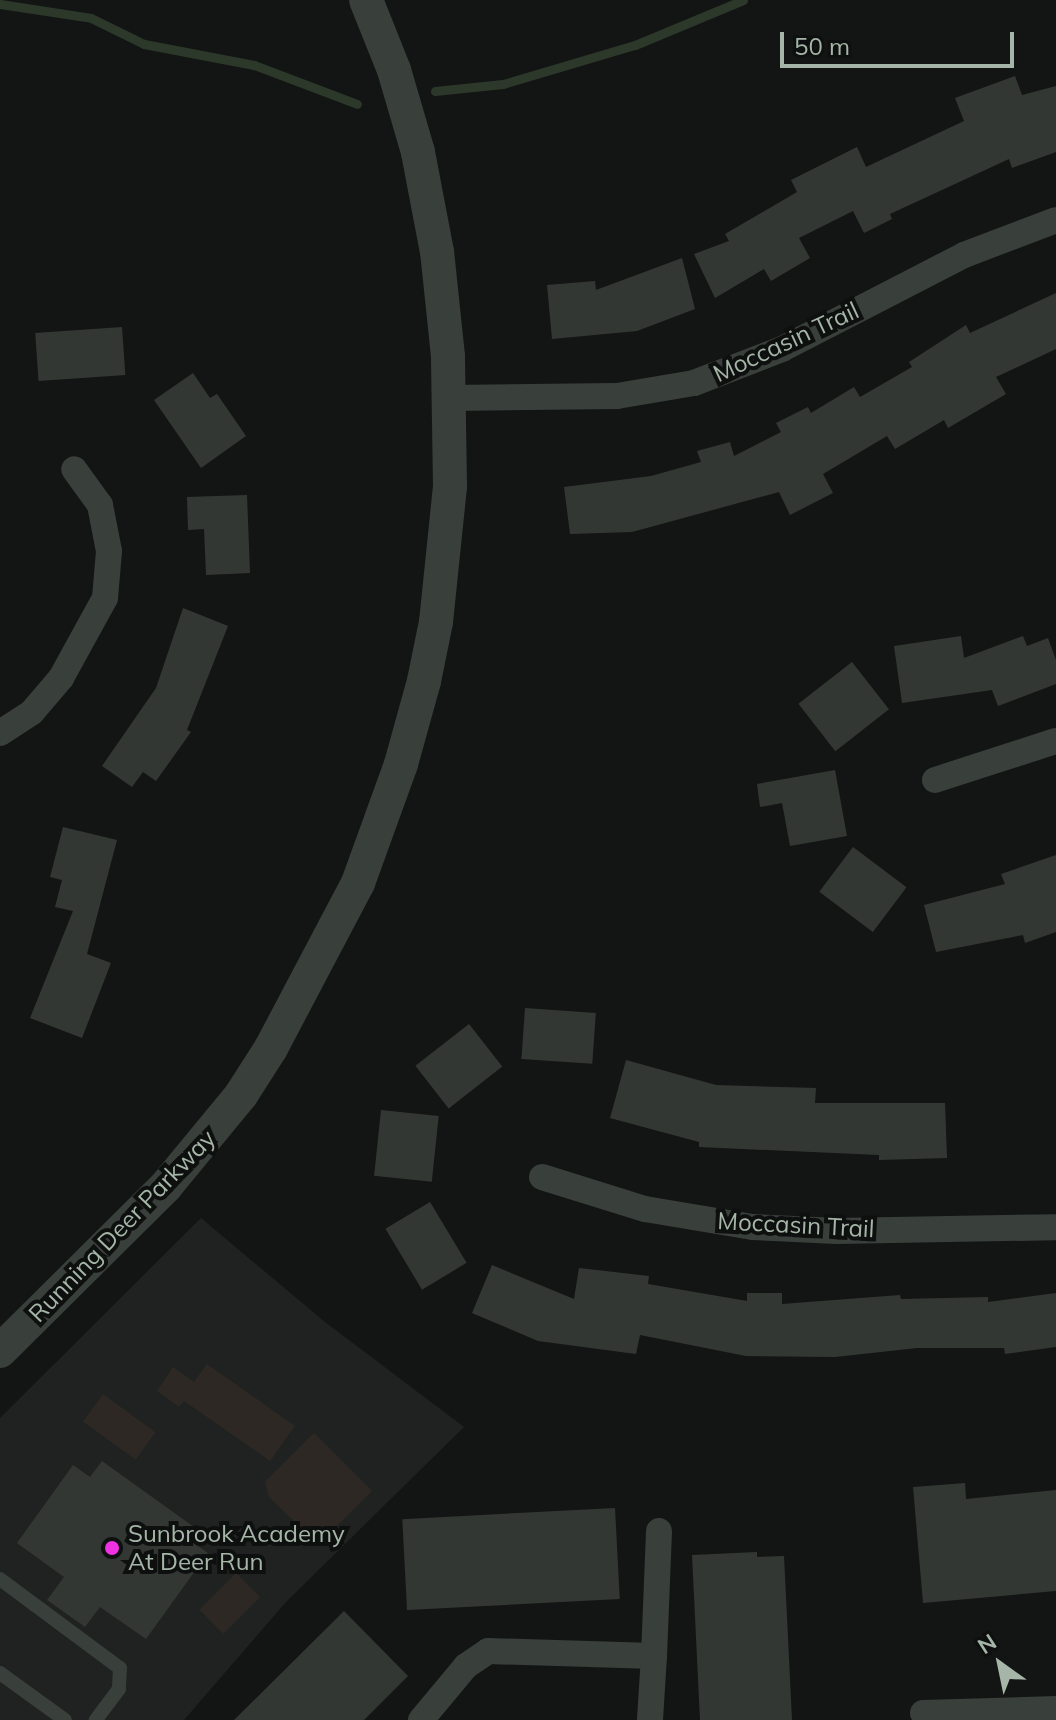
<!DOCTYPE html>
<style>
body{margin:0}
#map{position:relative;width:1056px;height:1720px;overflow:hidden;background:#131514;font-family:Mulish,sans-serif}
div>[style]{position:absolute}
.built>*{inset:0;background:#1f2220}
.green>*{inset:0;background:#2d2824;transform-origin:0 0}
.stream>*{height:9px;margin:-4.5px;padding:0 4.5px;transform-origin:4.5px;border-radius:4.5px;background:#2c382a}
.building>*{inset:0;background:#333734;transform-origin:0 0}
.service>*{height:14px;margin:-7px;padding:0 7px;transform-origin:7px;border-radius:7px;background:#393f3b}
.minor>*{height:26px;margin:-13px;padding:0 13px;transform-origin:13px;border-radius:13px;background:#393f3b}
.tertiary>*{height:34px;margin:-17px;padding:0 17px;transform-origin:17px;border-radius:17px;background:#393f3b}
.dots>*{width:22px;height:22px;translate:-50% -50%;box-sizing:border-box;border:4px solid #0e100f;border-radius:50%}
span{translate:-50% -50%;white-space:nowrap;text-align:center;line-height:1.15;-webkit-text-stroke:8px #0e100f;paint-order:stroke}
.street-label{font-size:24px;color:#a5b5a7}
.poi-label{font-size:24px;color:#a5b5a7}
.left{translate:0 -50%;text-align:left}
.north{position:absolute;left:960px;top:1624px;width:80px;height:80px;-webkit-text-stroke:6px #0e100f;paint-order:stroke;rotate:327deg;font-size:22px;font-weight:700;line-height:32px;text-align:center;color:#a5b5a7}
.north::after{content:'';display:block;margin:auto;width:28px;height:36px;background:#a5b5a7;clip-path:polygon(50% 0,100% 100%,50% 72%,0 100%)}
.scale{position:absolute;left:780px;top:32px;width:234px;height:36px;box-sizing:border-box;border:4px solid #a5b5a7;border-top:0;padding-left:10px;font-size:24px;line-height:28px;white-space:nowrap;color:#a5b5a7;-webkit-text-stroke:6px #0e100f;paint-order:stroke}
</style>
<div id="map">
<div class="built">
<div style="clip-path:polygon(201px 1218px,325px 1322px,464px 1427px,286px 1602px,184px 1720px,0 1720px,0 1418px)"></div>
</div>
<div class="green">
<div style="clip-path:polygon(207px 1364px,295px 1426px,270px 1461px,184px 1401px,179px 1407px,157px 1391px,173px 1367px,194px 1382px)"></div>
<div style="left:103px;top:1394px;width:65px;height:34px;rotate:36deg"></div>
<div style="clip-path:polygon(314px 1433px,372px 1491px,318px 1545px,269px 1497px,265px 1482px)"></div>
<div style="left:236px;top:1573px;width:34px;height:52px;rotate:45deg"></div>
</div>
<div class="stream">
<div style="left:0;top:4px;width:92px;rotate:8.7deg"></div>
<div style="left:91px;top:18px;width:59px;rotate:26.1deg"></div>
<div style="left:144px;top:44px;width:112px;rotate:10.8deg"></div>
<div style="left:254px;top:65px;width:110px;rotate:20.7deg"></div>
<div style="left:435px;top:91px;width:68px;rotate:-5.9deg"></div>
<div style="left:503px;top:84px;width:138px;rotate:-16.5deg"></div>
<div style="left:635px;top:45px;width:117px;rotate:-22.6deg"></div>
</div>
<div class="building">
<div style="clip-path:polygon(1015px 76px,1022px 95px,1056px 86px,1056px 152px,1012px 168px,1009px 159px,890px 214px,892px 219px,864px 233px,853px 211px,799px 238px,810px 258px,771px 281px,764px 269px,715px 298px,694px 254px,729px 241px,725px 234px,797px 192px,791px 180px,857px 147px,866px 167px,964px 121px,955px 98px)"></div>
<div style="clip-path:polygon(682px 258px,695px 309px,637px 331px,552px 339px,547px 285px,595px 281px,596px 290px)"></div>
<div style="clip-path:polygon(1056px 293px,1056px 349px,996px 377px,1006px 394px,948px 428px,944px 420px,895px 449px,887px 436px,823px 474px,833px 493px,790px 515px,779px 492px,632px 532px,570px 534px,564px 487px,651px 476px,701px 462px,697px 451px,730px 442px,734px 456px,781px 432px,776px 423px,808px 407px,811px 413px,854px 387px,860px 397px,912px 367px,909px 362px,966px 325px,970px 333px)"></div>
<div style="left:122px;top:327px;width:48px;height:87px;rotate:86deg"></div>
<div style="clip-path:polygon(193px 373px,210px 398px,217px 394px,246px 436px,201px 468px,154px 400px)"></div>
<div style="clip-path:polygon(247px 495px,250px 573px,206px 575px,204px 529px,188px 530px,187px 497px)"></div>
<div style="clip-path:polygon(183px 608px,228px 626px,187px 730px,191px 732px,156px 781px,143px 772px,132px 787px,102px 766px,156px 688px)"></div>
<div style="clip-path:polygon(961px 636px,964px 658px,1023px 636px,1027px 646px,1048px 638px,1056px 660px,1056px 684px,998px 706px,992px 690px,902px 703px,894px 646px)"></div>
<div style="left:852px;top:662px;width:60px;height:68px;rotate:52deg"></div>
<div style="clip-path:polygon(835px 770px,847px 836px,790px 846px,782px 803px,760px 807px,757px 784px)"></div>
<div style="clip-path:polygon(63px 827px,117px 840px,87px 954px,111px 963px,82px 1038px,30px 1018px,73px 911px,55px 907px,62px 880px,50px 877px)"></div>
<div style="left:853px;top:847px;width:67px;height:56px;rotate:37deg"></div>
<div style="clip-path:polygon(1056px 855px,1056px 932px,1025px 943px,1023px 935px,936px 952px,924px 905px,1005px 884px,1001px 874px)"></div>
<div style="left:525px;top:1008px;width:71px;height:51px;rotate:4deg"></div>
<div style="left:469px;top:1024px;width:54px;height:68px;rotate:52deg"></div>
<div style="clip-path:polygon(626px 1060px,716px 1085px,816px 1088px,815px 1103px,945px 1103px,947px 1158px,879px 1160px,879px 1155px,699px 1147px,699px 1142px,610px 1118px)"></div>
<div style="left:381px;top:1110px;width:58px;height:66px;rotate:6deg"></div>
<div style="left:430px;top:1202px;width:71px;height:52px;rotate:59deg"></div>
<div style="clip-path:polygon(492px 1265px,574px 1299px,579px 1268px,649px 1276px,648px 1284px,747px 1301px,747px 1293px,782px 1293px,782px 1304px,900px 1295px,901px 1299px,988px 1297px,988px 1302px,1056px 1293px,1056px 1347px,1005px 1354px,1004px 1348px,917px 1348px,835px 1357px,746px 1356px,640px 1335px,636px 1354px,538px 1341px,472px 1313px)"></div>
<div style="clip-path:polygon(102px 1461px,194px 1527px,186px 1538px,208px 1553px,146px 1639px,100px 1607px,85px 1627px,47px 1600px,64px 1577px,17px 1543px,73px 1465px,90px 1477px)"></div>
<div style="clip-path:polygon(965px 1483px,966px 1499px,1056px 1490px,1056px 1591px,923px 1603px,913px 1487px)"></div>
<div style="left:615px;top:1508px;width:91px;height:213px;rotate:87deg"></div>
<div style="clip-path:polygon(757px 1552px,757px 1557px,784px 1556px,792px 1720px,700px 1720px,692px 1555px)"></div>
<div style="clip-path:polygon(344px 1611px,408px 1676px,364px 1720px,234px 1720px)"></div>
</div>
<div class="service">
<div style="left:0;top:1579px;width:149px;rotate:36.6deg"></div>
<div style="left:120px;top:1668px;width:21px;rotate:93deg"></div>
<div style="left:119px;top:1689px;width:39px;rotate:127deg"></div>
<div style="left:0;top:1673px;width:80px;rotate:35.9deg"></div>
</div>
<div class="minor">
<div style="left:451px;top:398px;width:166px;rotate:-0.7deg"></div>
<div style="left:617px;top:396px;width:78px;rotate:-9.6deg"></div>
<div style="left:694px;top:383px;width:94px;rotate:-21.1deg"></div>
<div style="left:782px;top:349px;width:205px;rotate:-27.3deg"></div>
<div style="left:964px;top:255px;width:98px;rotate:-20.8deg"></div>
<div style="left:0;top:733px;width:38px;rotate:-33deg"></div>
<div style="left:32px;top:712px;width:45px;rotate:-49.5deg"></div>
<div style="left:61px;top:678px;width:91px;rotate:-61.2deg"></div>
<div style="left:105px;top:598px;width:47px;rotate:-85.1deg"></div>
<div style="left:109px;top:551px;width:47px;rotate:-101.1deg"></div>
<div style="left:100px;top:505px;width:44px;rotate:-125.8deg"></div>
<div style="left:935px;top:780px;width:127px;rotate:-17.9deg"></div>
<div style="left:542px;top:1177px;width:108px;rotate:17.3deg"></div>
<div style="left:645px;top:1209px;width:109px;rotate:9.5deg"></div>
<div style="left:753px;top:1227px;width:84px;rotate:2.7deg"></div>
<div style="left:837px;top:1231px;width:219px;rotate:-1deg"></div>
<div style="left:654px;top:1656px;width:125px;rotate:-87.7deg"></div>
<div style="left:923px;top:1713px;width:133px;rotate:-1.7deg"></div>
<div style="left:421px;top:1720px;width:70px;rotate:-50.2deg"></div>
<div style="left:466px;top:1666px;width:27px;rotate:-34deg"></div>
<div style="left:488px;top:1651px;width:166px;rotate:1.7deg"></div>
<div style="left:654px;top:1656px;width:64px;rotate:93.6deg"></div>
</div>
<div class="tertiary">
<div style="left:0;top:1351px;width:234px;rotate:-44.8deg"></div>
<div style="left:166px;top:1186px;width:118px;rotate:-50.5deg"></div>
<div style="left:241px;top:1095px;width:56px;rotate:-57.4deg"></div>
<div style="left:271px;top:1048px;width:187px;rotate:-62.2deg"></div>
<div style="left:358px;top:883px;width:127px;rotate:-70.1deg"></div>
<div style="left:401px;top:764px;width:86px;rotate:-74.5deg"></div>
<div style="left:424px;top:681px;width:60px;rotate:-78.5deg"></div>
<div style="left:436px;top:622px;width:137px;rotate:-84.1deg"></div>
<div style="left:450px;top:486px;width:130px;rotate:-90.9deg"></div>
<div style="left:448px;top:356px;width:105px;rotate:-96deg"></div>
<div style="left:437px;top:252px;width:102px;rotate:-100.8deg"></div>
<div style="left:418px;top:152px;width:85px;rotate:-106.3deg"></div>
<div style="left:394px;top:70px;width:75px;rotate:-111.8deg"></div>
</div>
<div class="dots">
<div style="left:112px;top:1548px;background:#ee32e1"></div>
</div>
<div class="street-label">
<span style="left:786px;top:342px;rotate:-25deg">Moccasin Trail</span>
<span style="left:796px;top:1225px;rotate:3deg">Moccasin Trail</span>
<span style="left:122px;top:1226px;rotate:-46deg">Running Deer Parkway</span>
</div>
<div class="poi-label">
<span class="left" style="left:128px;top:1548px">Sunbrook Academy<br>At Deer Run</span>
</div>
<div class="north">N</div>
<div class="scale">50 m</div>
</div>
